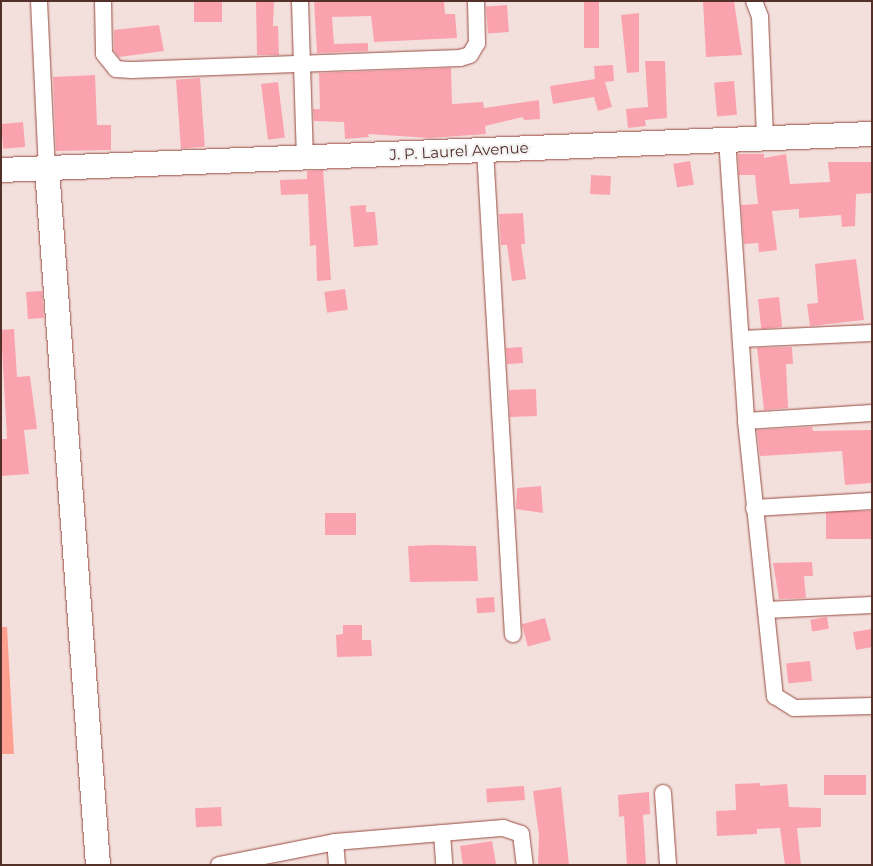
<!DOCTYPE html>
<style>
body{margin:0}
#map{position:relative;width:873px;height:866px;overflow:hidden;background:#f3e0dd;font-family:Montserrat,sans-serif}
div>[style]{position:absolute}
.green>*{inset:0;background:#ff9f90}
.building>*{inset:0;background:#fba2af;transform-origin:0 0}
.roads{filter:drop-shadow(0 0 1px #9a4b40) drop-shadow(0 0 1px #9a4b40)}
.street>*{height:16px;margin:-8px;padding:0 8px;transform-origin:8px;border-radius:8px;background:#fff}
.secondary>*{height:24px;margin:-12px;padding:0 12px;transform-origin:12px;border-radius:12px;background:#fff}
span{translate:-50% -50%;white-space:nowrap;text-align:center;line-height:1.15;-webkit-text-stroke:4px #f2f2f2;paint-order:stroke}
.street-label{font-size:15px;color:#54302a}
.frame{position:absolute;inset:0;border:2px solid #54302a;pointer-events:none}
</style>
<div id="map">
<div class="green">
<div style="clip-path:polygon(1px 627px,7px 627px,14px 754px,1px 754px)"></div>
</div>
<div class="building">
<div style="left:194px;top:1px;width:28px;height:21px"></div>
<div style="clip-path:polygon(256px 1px,274px 1px,273px 26px,278px 26px,279px 55px,257px 55px)"></div>
<div style="clip-path:polygon(314px 1px,444px 1px,445px 14px,455px 14px,457px 38px,374px 42px,371px 16px,332px 17px,334px 44px,368px 43px,368px 51px,317px 53px)"></div>
<div style="left:584px;top:1px;width:15px;height:47px"></div>
<div style="clip-path:polygon(703px 1px,734px 1px,742px 55px,706px 57px)"></div>
<div style="left:507px;top:5px;width:27px;height:21px;rotate:86deg"></div>
<div style="clip-path:polygon(639px 13px,639px 72px,627px 73px,621px 15px)"></div>
<div style="clip-path:polygon(159px 25px,164px 51px,119px 57px,114px 51px,114px 30px)"></div>
<div style="clip-path:polygon(645px 61px,665px 61px,667px 118px,645px 120px,646px 126px,628px 128px,626px 109px,648px 107px)"></div>
<div style="clip-path:polygon(613px 65px,614px 81px,605px 82px,612px 107px,598px 111px,594px 97px,553px 104px,550px 86px,595px 79px,594px 66px)"></div>
<div style="clip-path:polygon(451px 68px,452px 104px,483px 102px,484px 108px,539px 100px,540px 119px,524px 120px,523px 117px,485px 126px,486px 134px,430px 138px,368px 134px,369px 137px,345px 139px,344px 122px,314px 121px,313px 109px,320px 109px,319px 73px)"></div>
<div style="clip-path:polygon(95px 75px,97px 125px,111px 125px,111px 150px,56px 151px,53px 77px)"></div>
<div style="left:200px;top:78px;width:69px;height:24px;rotate:86deg"></div>
<div style="left:734px;top:81px;width:34px;height:20px;rotate:85deg"></div>
<div style="left:278px;top:82px;width:56px;height:17px;rotate:83deg"></div>
<div style="left:23px;top:122px;width:25px;height:22px;rotate:85deg"></div>
<div style="clip-path:polygon(738px 154px,764px 154px,764px 158px,786px 154px,790px 184px,830px 182px,828px 162px,872px 162px,872px 193px,856px 194px,855px 226px,842px 227px,841px 215px,799px 218px,799px 209px,772px 211px,777px 250px,759px 252px,758px 243px,744px 244px,741px 205px,758px 204px,755px 175px,739px 175px)"></div>
<div style="left:690px;top:161px;width:24px;height:17px;rotate:81deg"></div>
<div style="clip-path:polygon(323px 170px,331px 280px,317px 281px,316px 245px,310px 246px,308px 194px,281px 195px,280px 180px,307px 179px,307px 171px)"></div>
<div style="left:591px;top:175px;width:20px;height:19px;rotate:3deg"></div>
<div style="clip-path:polygon(366px 205px,366px 212px,375px 212px,378px 245px,354px 247px,350px 206px)"></div>
<div style="clip-path:polygon(523px 213px,525px 244px,521px 244px,526px 279px,512px 281px,507px 245px,501px 245px,499px 214px)"></div>
<div style="clip-path:polygon(856px 259px,864px 320px,810px 326px,807px 304px,818px 303px,815px 264px)"></div>
<div style="left:345px;top:289px;width:21px;height:21px;rotate:82deg"></div>
<div style="left:42px;top:291px;width:27px;height:16px;rotate:86deg"></div>
<div style="left:779px;top:297px;width:30px;height:21px;rotate:84deg"></div>
<div style="clip-path:polygon(14px 329px,17px 377px,30px 376px,37px 429px,24px 430px,29px 474px,1px 476px,1px 439px,7px 439px,1px 330px)"></div>
<div style="left:522px;top:347px;width:16px;height:16px;rotate:86deg"></div>
<div style="clip-path:polygon(792px 347px,793px 364px,786px 364px,788px 408px,764px 410px,757px 348px)"></div>
<div style="left:536px;top:389px;width:27px;height:27px;rotate:88deg"></div>
<div style="clip-path:polygon(812px 427px,813px 431px,872px 430px,872px 483px,845px 485px,842px 451px,760px 456px,757px 430px)"></div>
<div style="clip-path:polygon(541px 486px,543px 513px,516px 509px,517px 488px)"></div>
<div style="left:872px;top:511px;width:28px;height:46px;rotate:90deg"></div>
<div style="left:325px;top:513px;width:31px;height:22px"></div>
<div style="clip-path:polygon(432px 545px,476px 546px,478px 581px,410px 582px,408px 546px)"></div>
<div style="clip-path:polygon(812px 562px,813px 576px,804px 576px,806px 598px,779px 599px,773px 563px)"></div>
<div style="left:494px;top:597px;width:15px;height:18px;rotate:86deg"></div>
<div style="left:827px;top:617px;width:12px;height:17px;rotate:81deg"></div>
<div style="left:545px;top:618px;width:23px;height:24px;rotate:75deg"></div>
<div style="clip-path:polygon(343px 625px,362px 625px,362px 640px,371px 640px,372px 656px,337px 657px,336px 635px,343px 634px)"></div>
<div style="clip-path:polygon(872px 629px,872px 647px,856px 650px,853px 632px)"></div>
<div style="left:810px;top:661px;width:20px;height:24px;rotate:84deg"></div>
<div style="left:824px;top:775px;width:42px;height:20px"></div>
<div style="clip-path:polygon(760px 783px,760px 786px,787px 784px,789px 807px,821px 808px,821px 827px,797px 828px,801px 865px,785px 865px,780px 828px,757px 829px,757px 834px,717px 836px,716px 811px,736px 810px,735px 784px)"></div>
<div style="left:524px;top:786px;width:14px;height:38px;rotate:86deg"></div>
<div style="clip-path:polygon(561px 787px,569px 865px,538px 865px,539px 836px,533px 791px)"></div>
<div style="clip-path:polygon(649px 792px,650px 814px,643px 815px,646px 865px,627px 865px,624px 816px,619px 817px,618px 795px)"></div>
<div style="left:221px;top:807px;width:19px;height:26px;rotate:87deg"></div>
<div style="clip-path:polygon(492px 841px,496px 864px,463px 865px,460px 846px)"></div>
</div>
<div class="roads">
<div class="street">
<div style="left:39px;top:1px;width:168px;rotate:87.3deg"></div>
<div style="left:103px;top:1px;width:53px;rotate:88.9deg"></div>
<div style="left:104px;top:54px;width:19px;rotate:51deg"></div>
<div style="left:116px;top:69px;width:16px;rotate:4deg"></div>
<div style="left:132px;top:70px;width:328px;rotate:-2.1deg"></div>
<div style="left:460px;top:58px;width:10px;rotate:-17deg"></div>
<div style="left:470px;top:55px;width:14px;rotate:-60deg"></div>
<div style="left:477px;top:43px;width:42px;rotate:-91.4deg"></div>
<div style="left:300px;top:1px;width:157px;rotate:88.2deg"></div>
<div style="left:754px;top:1px;width:17px;rotate:69deg"></div>
<div style="left:760px;top:17px;width:120px;rotate:87.6deg"></div>
<div style="left:727px;top:139px;width:283px;rotate:86.1deg"></div>
<div style="left:746px;top:421px;width:277px;rotate:84deg"></div>
<div style="left:775px;top:696px;width:22px;rotate:32deg"></div>
<div style="left:794px;top:708px;width:78px;rotate:-1.5deg"></div>
<div style="left:485px;top:150px;width:485px;rotate:86.7deg"></div>
<div style="left:741px;top:339px;width:131px;rotate:-2.6deg"></div>
<div style="left:746px;top:421px;width:126px;rotate:-3.6deg"></div>
<div style="left:754px;top:508px;width:118px;rotate:-3.4deg"></div>
<div style="left:766px;top:610px;width:106px;rotate:-2.7deg"></div>
<div style="left:663px;top:793px;width:72px;rotate:86deg"></div>
<div style="left:442px;top:833px;width:32px;rotate:86deg"></div>
<div style="left:335px;top:842px;width:23px;rotate:85deg"></div>
<div style="left:219px;top:865px;width:118px;rotate:-11.2deg"></div>
<div style="left:335px;top:842px;width:169px;rotate:-4.8deg"></div>
<div style="left:503px;top:828px;width:19px;rotate:18deg"></div>
<div style="left:521px;top:834px;width:31px;rotate:83deg"></div>
</div>
<div class="secondary">
<div style="left:47px;top:169px;width:698px;rotate:85.81deg"></div>
<div style="left:1px;top:170px;width:872px;rotate:-2.37deg"></div>
</div>
</div>
<div class="street-label">
<span style="left:459px;top:151px;rotate:-3deg">J. P. Laurel Avenue</span>
</div>
<div class="frame"></div>
</div>
